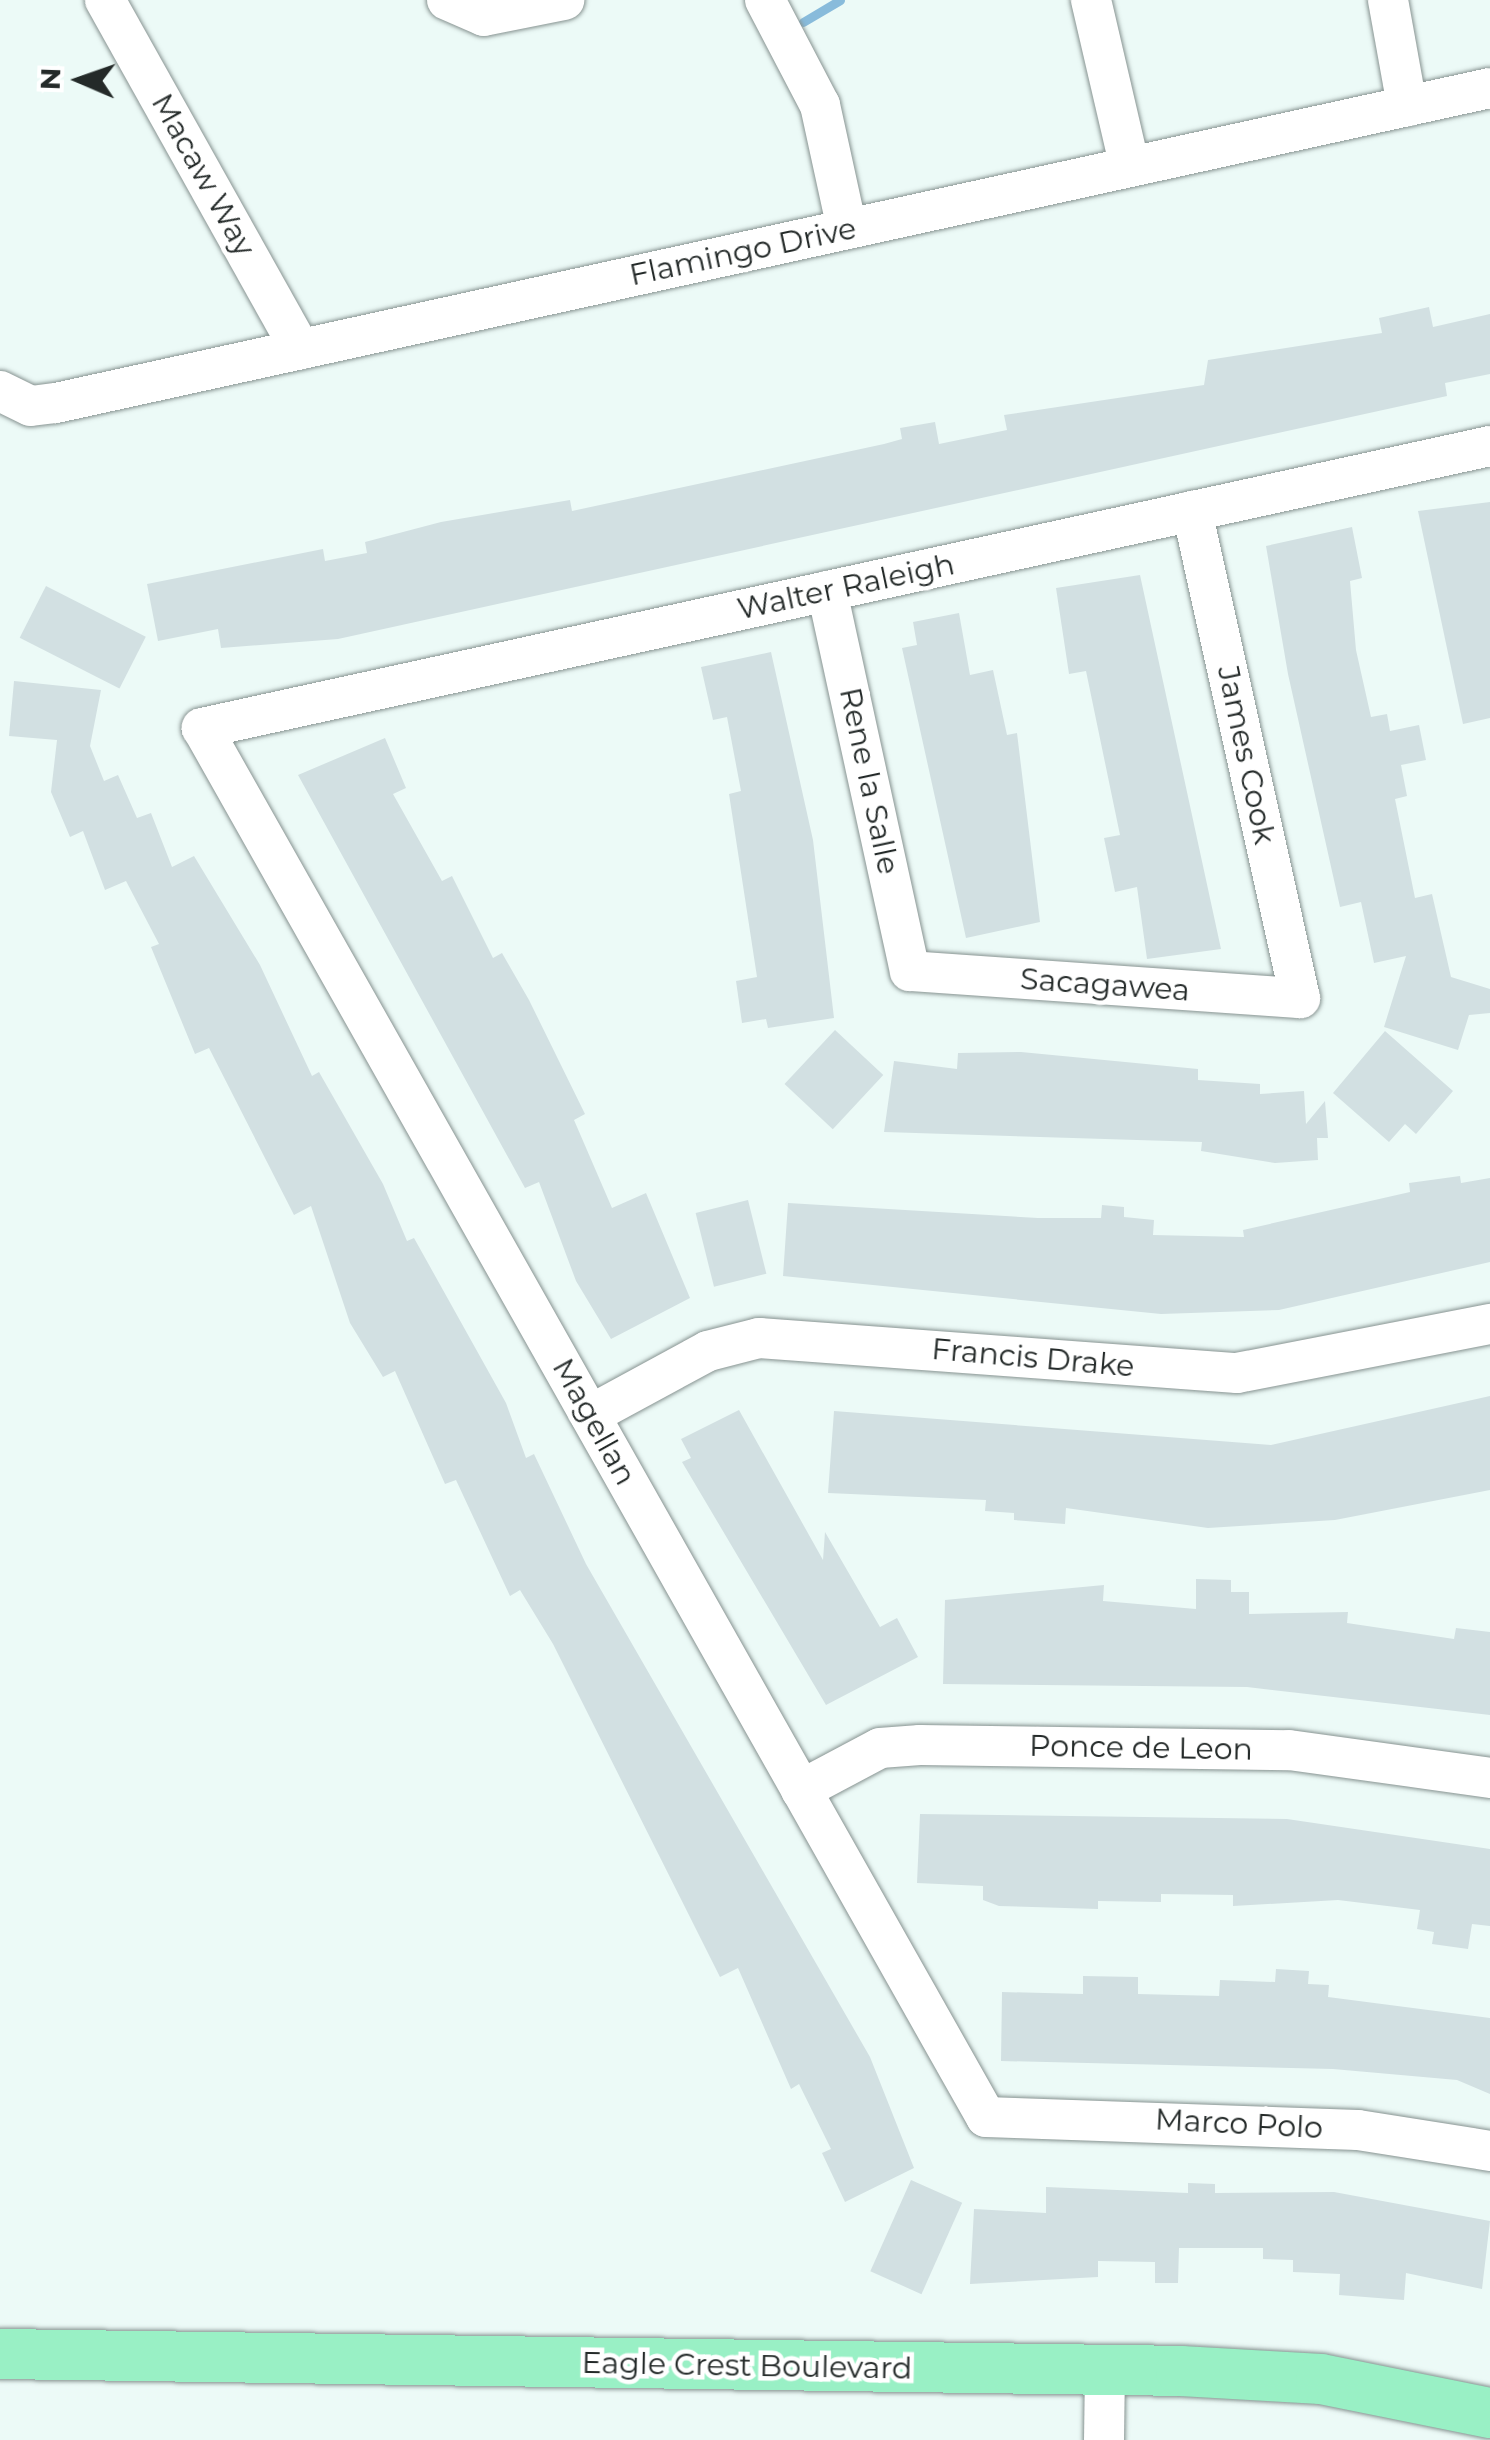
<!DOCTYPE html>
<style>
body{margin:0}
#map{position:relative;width:1490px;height:2440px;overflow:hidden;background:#ecfaf7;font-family:Montserrat,sans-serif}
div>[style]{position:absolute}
.stream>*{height:9px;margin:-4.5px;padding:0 4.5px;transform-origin:4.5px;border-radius:4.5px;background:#88bbdb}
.building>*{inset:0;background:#d2e0e2;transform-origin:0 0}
.roads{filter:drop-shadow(0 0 2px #879391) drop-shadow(0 0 2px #879391)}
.minor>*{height:40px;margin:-20px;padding:0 20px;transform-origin:20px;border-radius:20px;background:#fff}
.major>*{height:50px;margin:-25px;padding:0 25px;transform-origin:25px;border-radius:25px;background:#99f0c5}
span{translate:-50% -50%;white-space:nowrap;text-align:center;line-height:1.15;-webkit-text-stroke:9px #fff;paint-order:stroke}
.street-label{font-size:30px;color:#242a29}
.north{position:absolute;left:30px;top:30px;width:100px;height:100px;-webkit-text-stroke:8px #fff;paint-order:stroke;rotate:272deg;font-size:28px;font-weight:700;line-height:40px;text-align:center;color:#242a29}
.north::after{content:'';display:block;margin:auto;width:35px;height:45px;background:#242a29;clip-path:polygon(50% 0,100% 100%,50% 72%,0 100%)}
</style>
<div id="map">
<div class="stream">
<div style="left:803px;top:22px;width:43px;rotate:-30.7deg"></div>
</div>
<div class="building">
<div style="clip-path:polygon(1429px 307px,1433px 327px,1490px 314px,1490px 374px,1445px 383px,1447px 396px,338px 639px,221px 648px,218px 629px,158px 641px,147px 584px,323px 549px,325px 561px,367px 553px,365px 542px,441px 522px,570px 500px,572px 511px,884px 444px,902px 439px,900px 428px,935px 422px,939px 444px,1007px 430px,1004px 415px,1204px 385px,1208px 360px,1382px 333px,1379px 318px)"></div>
<div style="clip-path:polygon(1490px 502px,1490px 718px,1463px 724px,1418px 511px)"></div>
<div style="clip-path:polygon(1352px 527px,1362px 578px,1350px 581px,1356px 650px,1371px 717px,1387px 714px,1390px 731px,1419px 725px,1426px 760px,1401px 765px,1407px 796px,1395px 799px,1415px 898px,1432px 894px,1451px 977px,1490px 989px,1490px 1013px,1469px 1015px,1458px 1050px,1384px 1027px,1406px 956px,1374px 963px,1361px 902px,1340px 907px,1288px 674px,1266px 546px)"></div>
<div style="clip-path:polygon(1140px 575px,1221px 949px,1147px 959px,1137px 887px,1115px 892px,1104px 838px,1120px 835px,1086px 671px,1069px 674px,1056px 588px)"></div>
<div style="left:46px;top:586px;width:112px;height:58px;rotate:27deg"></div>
<div style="clip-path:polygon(959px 613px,970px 675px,993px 670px,1007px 735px,1017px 733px,1040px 922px,966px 938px,902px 648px,917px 645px,913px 622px)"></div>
<div style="clip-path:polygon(771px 652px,813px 840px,834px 1018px,768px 1028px,766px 1019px,742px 1023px,736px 981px,757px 977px,729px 794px,741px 791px,727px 717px,713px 720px,701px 667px)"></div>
<div style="clip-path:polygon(14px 681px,101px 690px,90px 746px,104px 781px,118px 775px,137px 818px,151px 813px,172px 867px,194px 856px,260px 965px,312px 1076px,319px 1072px,383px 1184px,407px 1241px,414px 1238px,506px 1403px,526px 1458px,534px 1454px,586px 1564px,870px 2057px,914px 2168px,845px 2202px,822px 2153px,831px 2149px,799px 2084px,791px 2089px,738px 1968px,720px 1977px,553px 1644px,520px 1590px,510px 1596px,456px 1480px,445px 1484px,395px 1371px,383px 1377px,350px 1323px,311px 1206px,294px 1215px,209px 1048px,195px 1054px,151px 947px,159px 944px,126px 881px,105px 890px,83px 831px,70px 837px,51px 792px,57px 740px,9px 736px)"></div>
<div style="clip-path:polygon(385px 738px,406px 788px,393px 794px,442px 881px,452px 876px,493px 958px,502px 953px,529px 1000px,585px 1114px,574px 1120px,612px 1208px,646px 1193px,690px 1298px,611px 1339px,576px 1281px,539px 1182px,525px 1188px,298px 775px)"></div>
<div style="left:835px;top:1030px;width:66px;height:74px;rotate:43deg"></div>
<div style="clip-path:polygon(1385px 1031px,1453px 1091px,1416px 1134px,1405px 1124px,1389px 1142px,1333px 1093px)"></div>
<div style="clip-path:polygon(1021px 1052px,1198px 1069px,1198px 1080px,1260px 1084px,1260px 1094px,1304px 1091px,1306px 1124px,1325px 1101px,1328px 1138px,1317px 1138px,1318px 1160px,1275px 1163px,1201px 1151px,1202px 1142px,884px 1132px,894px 1061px,957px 1069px,958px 1053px)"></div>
<div style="clip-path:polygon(1460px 1176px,1461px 1183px,1490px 1178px,1490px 1262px,1279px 1310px,1161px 1314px,783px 1276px,788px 1203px,1038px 1218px,1101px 1218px,1102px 1205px,1124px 1207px,1124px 1217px,1154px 1220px,1153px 1235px,1244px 1237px,1243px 1230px,1410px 1192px,1409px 1183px)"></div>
<div style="left:748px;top:1200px;width:76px;height:54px;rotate:76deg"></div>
<div style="clip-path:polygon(1490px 1396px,1490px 1490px,1335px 1520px,1208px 1528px,1066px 1508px,1065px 1524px,1014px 1520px,1014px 1513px,985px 1511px,986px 1500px,828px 1493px,834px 1411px,1271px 1445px)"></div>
<div style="clip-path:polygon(739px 1410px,823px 1560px,825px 1532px,880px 1627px,897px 1618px,918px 1657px,826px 1705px,682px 1462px,691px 1458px,681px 1439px)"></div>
<div style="clip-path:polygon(1196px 1579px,1231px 1580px,1231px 1592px,1249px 1592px,1249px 1614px,1348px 1612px,1347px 1623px,1454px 1639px,1456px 1628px,1490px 1632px,1490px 1715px,1247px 1687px,943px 1684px,945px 1600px,1104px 1585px,1103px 1601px,1196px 1609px)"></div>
<div style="clip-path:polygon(920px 1814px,1287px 1819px,1490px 1849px,1490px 1926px,1472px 1924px,1468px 1949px,1432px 1944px,1434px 1932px,1417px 1929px,1420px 1910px,1338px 1900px,1233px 1906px,1233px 1895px,1161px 1894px,1161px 1902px,1098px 1901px,1098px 1909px,999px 1906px,983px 1900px,983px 1886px,917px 1883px)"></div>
<div style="clip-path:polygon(1276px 1969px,1309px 1971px,1308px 1984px,1329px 1985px,1328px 1997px,1490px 2018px,1490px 2094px,1457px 2080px,1333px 2069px,1001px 2061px,1002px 1992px,1083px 1994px,1083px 1976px,1138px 1977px,1138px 1994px,1219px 1996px,1220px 1980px,1275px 1982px)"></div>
<div style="left:911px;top:2180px;width:56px;height:100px;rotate:24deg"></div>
<div style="clip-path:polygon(1188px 2183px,1215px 2184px,1215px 2193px,1334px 2192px,1490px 2221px,1482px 2289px,1406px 2273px,1404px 2300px,1339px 2295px,1340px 2274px,1293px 2272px,1293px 2260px,1263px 2259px,1263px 2248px,1179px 2248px,1178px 2283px,1155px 2283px,1155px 2262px,1098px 2261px,1098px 2277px,970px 2284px,974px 2209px,1046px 2213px,1046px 2187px,1188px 2193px)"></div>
</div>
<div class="roads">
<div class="minor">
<div style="left:105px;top:0;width:400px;rotate:60.8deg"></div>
<div style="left:447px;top:0;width:40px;rotate:23.4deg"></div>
<div style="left:484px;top:16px;width:82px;rotate:-11.3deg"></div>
<div style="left:765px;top:0;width:119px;rotate:62.4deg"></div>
<div style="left:820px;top:105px;width:127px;rotate:77.7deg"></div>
<div style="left:1091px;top:0;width:171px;rotate:76.9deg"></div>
<div style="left:1388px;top:0;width:108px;rotate:79.8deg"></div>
<div style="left:0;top:391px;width:34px;rotate:26deg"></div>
<div style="left:31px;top:406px;width:25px;rotate:-7deg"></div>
<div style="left:56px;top:403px;width:1468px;rotate:-12.39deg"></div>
<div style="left:1490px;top:446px;width:1319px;rotate:167.65deg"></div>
<div style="left:202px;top:728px;width:1595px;rotate:60.56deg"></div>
<div style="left:986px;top:2117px;width:372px;rotate:2deg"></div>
<div style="left:1358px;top:2130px;width:134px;rotate:9deg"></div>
<div style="left:827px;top:591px;width:389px;rotate:77.7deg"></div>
<div style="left:910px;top:971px;width:391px;rotate:4deg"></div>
<div style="left:1300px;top:998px;width:499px;rotate:-102.5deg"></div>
<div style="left:590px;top:1415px;width:134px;rotate:-28.5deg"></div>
<div style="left:708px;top:1351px;width:53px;rotate:-14.3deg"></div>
<div style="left:759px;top:1338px;width:479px;rotate:4.2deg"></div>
<div style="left:1237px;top:1373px;width:258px;rotate:-11deg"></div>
<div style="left:801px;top:1790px;width:89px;rotate:-28deg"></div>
<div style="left:880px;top:1748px;width:40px;rotate:-4.3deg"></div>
<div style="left:920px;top:1745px;width:369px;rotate:0.8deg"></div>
<div style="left:1289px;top:1750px;width:203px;rotate:7.9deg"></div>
<div style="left:1104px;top:2440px;width:71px;rotate:-89.2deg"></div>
</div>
<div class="major">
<div style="left:0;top:2354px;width:1181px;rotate:0.82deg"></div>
<div style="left:1181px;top:2371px;width:140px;rotate:3.3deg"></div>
<div style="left:1321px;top:2379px;width:172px;rotate:11.4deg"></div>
</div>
</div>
<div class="street-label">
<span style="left:203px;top:175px;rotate:61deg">Macaw Way</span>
<span style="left:743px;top:252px;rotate:-12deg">Flamingo Drive</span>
<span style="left:846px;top:587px;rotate:-12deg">Walter Raleigh</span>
<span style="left:1246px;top:755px;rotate:78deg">James Cook</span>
<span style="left:869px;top:781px;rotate:78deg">Rene la Salle</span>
<span style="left:1105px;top:985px;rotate:4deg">Sacagawea</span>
<span style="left:1033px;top:1358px;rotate:5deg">Francis Drake</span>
<span style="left:594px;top:1422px;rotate:61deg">Magellan</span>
<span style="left:1141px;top:1748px;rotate:1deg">Ponce de Leon</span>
<span style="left:1239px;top:2124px;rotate:3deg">Marco Polo</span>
<span style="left:747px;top:2366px;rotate:1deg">Eagle Crest Boulevard</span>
</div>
<div class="north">N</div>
</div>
